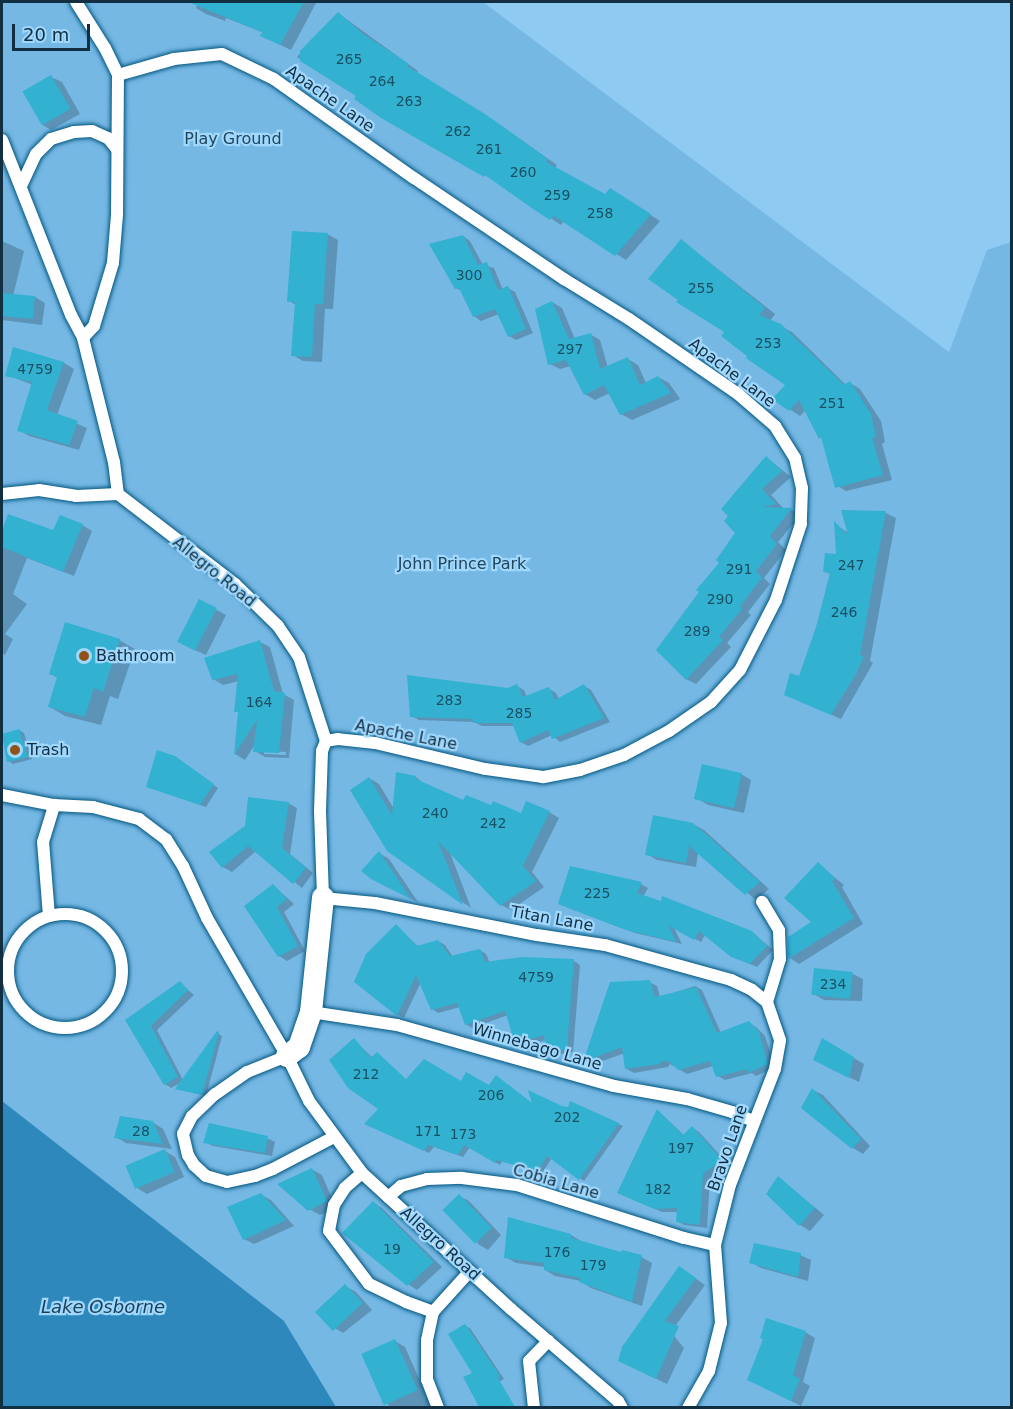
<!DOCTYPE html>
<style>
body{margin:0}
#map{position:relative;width:1013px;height:1409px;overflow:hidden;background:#a0d7fd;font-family:"DejaVu Sans",sans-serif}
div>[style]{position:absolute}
.built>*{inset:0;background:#8ecaf2}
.green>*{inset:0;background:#75b8e4}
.water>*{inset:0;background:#2e88bc}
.shadow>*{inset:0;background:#0003}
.building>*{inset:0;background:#33b1d0;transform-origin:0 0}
.roads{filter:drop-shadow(0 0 2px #035780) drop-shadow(0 0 2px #035780)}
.lane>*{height:12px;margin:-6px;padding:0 6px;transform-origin:6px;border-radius:6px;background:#fff}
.lane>.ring{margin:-6px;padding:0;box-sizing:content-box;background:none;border:12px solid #fff;border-radius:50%}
.street>*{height:22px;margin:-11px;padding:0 11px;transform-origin:11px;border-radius:11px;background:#fff}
.dots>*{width:16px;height:16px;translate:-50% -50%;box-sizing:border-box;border:3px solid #a0d7fd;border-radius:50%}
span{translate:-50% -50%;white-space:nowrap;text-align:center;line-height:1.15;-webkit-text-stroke:4.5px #a0d7fd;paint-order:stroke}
.number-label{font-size:14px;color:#1a5065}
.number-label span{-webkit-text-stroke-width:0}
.street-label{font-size:16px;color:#112f41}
.park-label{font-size:16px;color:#21465d}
.poi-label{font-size:16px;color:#112f41}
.left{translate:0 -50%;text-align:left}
.water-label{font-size:18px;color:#1a3f56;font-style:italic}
.frame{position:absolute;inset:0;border:3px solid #112f41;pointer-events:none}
.scale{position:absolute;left:12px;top:24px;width:78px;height:27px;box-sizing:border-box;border:3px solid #112f41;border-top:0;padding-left:8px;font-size:18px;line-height:21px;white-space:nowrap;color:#112f41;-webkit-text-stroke:4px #a0d7fd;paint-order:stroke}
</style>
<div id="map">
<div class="built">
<div style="clip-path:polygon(478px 2px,1011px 2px,1011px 242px,987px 251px,949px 352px)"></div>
</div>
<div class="green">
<div style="clip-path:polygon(2px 2px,483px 2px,949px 352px,987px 250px,1011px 242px,1011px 1407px,2px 1408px)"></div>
</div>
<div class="water">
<div style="clip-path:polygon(2px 1101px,284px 1321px,336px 1407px,2px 1407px)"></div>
</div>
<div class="shadow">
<div style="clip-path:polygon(199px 2px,313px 2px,316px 3px,291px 50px,262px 36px,264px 33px,226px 18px,225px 21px,206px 14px,196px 8px)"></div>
<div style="clip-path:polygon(338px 13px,418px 71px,417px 73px,496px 122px,557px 165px,555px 168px,606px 196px,621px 196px,660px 221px,626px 260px,564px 221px,561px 225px,495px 181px,382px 117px,358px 96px,297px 57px)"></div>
<div style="clip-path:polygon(51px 77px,62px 82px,80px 114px,51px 130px,41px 124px)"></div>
<div style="clip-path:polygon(327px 234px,338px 240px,333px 309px,325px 309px,322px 362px,303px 361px,293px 355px,296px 305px,289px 301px)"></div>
<div style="clip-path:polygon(463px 236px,470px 241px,483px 265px,494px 268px,503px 290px,508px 288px,515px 292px,533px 333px,516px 340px,509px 336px,499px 314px,481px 321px,474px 316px,463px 292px,456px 288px)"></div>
<div style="clip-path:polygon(2px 241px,24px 251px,13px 296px,35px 297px,45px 303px,42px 325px,2px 320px)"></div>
<div style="clip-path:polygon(682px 241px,775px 314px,770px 321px,792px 332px,846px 385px,850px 383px,860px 389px,881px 421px,885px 442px,882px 444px,892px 480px,846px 491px,836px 485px,823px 439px,806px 410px,800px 416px,774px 399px,787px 384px,750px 356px,726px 331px)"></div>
<div style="clip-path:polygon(552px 302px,562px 308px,575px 339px,590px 334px,600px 340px,608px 368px,628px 359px,638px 365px,646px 383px,658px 377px,669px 383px,680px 399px,632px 420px,621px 414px,610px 393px,595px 400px,585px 394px,571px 366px,560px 369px,550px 364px)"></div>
<div style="clip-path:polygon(14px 349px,64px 363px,74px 369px,57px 415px,87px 428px,79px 450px,29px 436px,19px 430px,33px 385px,7px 375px)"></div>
<div style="clip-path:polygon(767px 458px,791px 477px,771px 495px,784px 509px,792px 510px,801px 515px,778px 542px,786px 550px,764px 578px,770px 584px,748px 612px,751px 615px,727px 643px,731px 647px,696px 684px,686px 679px,721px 563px,737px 533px)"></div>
<div style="clip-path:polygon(843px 511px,886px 513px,896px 518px,870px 661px,873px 663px,841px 719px,785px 694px,800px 678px,817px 628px,831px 575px,825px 571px,838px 556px,835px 524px,850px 534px)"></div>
<div style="clip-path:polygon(9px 516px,54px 532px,82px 525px,92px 531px,74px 576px,27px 558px,13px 594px,27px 604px,5px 634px,13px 639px,5px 655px,2px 653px,2px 536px)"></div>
<div style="clip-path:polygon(200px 601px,226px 615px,206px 655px,190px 648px)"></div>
<div style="clip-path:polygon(119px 640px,135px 649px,118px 699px,110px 696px,101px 725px,65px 716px,50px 707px,58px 678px,51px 674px)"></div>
<div style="clip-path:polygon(evenodd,260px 642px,270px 647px,283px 694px,294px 700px,289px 758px,265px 757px,255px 751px,256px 743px,245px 760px,235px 754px,240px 713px,236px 711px,239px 681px,223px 685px,213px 679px,260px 642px,264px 751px,286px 752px,286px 755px,264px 754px,264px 751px)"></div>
<div style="clip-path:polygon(517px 686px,524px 690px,527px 697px,549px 689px,556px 693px,559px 699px,584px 686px,591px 690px,610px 722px,560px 742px,552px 735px,528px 746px,521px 742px,515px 726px,482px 726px,474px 722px,419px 720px,412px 716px)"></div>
<div style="clip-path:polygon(19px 730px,24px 733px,32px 759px,13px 764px,9px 761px,2px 736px)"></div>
<div style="clip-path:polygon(180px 760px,218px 788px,206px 807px,148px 787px)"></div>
<div style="clip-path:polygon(741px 774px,751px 780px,744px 813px,708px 805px,698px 799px)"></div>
<div style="clip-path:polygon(416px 777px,425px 785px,464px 802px,522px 815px,549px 812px,559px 818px,532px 872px,544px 887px,511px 910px,501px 905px,449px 850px,471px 908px,388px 850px,369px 778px,379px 784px,394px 809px)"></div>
<div style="clip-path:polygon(288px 803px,297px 808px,290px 854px,313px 873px,302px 888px,256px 851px,232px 872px,223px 867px,211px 853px)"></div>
<div style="clip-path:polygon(693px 824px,704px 830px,769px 889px,756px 900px,698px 853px,696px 867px,657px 860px,647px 854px)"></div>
<div style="clip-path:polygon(379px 853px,389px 859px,418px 902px,383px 885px)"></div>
<div style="clip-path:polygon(818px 864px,844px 885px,842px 887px,863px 924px,799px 964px,790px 958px,813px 923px)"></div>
<div style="clip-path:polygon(571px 869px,641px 884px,648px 888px,643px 897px,752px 932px,773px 950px,757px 967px,740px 960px,705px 935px,701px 942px,674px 928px,682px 944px,635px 933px,566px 907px)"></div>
<div style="clip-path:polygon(274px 886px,294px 904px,284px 912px,305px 951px,287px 961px,279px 956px)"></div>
<div style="clip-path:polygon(396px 926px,419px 947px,438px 941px,445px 945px,453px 957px,480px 950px,486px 954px,490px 963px,574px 961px,580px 965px,573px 1052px,554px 1055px,547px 1052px,546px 1040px,522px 1047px,516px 1043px,508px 1015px,472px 1028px,466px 1024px,460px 1007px,438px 1013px,432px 1009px,421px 982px,404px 1018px,398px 1015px,356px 982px)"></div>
<div style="clip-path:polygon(2px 959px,8px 969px,2px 973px)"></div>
<div style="clip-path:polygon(853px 974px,863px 979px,862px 1001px,824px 1000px,814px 994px)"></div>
<div style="clip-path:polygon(649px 982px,657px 986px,660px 997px,695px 986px,702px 990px,721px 1033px,749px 1023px,756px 1027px,765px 1036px,775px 1067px,756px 1076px,752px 1073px,725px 1080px,718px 1076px,713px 1066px,687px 1074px,670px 1064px,668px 1067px,634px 1073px,627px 1069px,625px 1053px,591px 1065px,585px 1062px,611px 984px)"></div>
<div style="clip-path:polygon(180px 983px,194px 995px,157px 1030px,183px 1080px,217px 1033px,222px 1036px,206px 1096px,177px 1089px,182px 1082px,171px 1088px,165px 1084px,127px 1020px)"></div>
<div style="clip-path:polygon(354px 1040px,373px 1058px,407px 1080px,490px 1087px,534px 1105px,569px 1108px,571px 1103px,623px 1126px,584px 1181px,552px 1158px,542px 1173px,502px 1161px,500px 1165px,470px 1147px,463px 1157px,434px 1147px,429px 1153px,371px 1126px,380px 1108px)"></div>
<div style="clip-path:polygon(823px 1040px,864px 1064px,859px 1082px,825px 1066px)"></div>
<div style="clip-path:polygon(813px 1090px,823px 1095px,870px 1146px,863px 1154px,853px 1148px)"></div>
<div style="clip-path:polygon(658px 1111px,685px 1136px,693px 1128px,699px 1132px,728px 1164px,710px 1178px,707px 1228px,684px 1225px,677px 1221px,678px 1212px,662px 1212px,626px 1196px)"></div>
<div style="clip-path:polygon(152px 1122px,163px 1129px,172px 1149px,126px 1143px,116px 1137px)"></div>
<div style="clip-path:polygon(267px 1138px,275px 1142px,272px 1156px,213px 1146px,205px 1142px)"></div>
<div style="clip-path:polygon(165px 1151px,175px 1157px,184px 1177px,147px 1194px,137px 1188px)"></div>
<div style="clip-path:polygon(311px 1169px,322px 1175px,336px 1208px,320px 1215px,309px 1209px)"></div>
<div style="clip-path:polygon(779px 1178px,824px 1215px,810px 1231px,800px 1225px,768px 1194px)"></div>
<div style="clip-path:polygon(260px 1194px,271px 1200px,294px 1226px,254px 1244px,244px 1239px)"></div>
<div style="clip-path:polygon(459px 1196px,469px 1201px,501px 1235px,488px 1250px,478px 1244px)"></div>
<div style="clip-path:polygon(374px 1203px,382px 1208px,442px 1267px,417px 1290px,408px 1284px)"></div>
<div style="clip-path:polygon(571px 1235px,581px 1241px,622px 1254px,641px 1257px,652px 1263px,642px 1306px,591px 1288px,581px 1281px,555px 1276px,545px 1270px,545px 1267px,516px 1263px,506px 1257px)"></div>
<div style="clip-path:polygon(800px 1255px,811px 1260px,808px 1281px,761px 1268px,751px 1262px)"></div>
<div style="clip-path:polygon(689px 1274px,705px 1285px,671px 1332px,684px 1348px,667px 1384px,630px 1366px)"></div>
<div style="clip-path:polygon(345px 1286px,356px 1292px,372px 1310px,343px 1333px,333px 1327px)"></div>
<div style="clip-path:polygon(465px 1326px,470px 1328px,504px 1379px,487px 1389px)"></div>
<div style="clip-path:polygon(805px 1332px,815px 1338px,803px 1382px,810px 1386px,801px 1406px,759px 1385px)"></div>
<div style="clip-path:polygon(395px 1341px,405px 1347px,432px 1408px,390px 1408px,365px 1358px)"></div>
</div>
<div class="building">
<div style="clip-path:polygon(188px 2px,304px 2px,280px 45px,260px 36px,262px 32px)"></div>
<div style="clip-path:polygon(338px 12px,363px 34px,409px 64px,407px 66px,485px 114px,548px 159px,546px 162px,605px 194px,610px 188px,651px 214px,615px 256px,554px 216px,550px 220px,533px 209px,485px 175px,484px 177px,381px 118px,354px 99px,356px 96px,300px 61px,300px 51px)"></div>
<div style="left:51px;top:75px;width:39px;height:33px;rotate:60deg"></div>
<div style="clip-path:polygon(292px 231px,328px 233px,323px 304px,315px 304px,312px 357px,291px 356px,295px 302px,287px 302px)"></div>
<div style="clip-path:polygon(463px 235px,478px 265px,487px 262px,498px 290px,508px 286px,526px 329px,508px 337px,495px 309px,473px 317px,459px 288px,455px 289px,429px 244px)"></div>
<div style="clip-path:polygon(681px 239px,765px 308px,759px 315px,781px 324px,844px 385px,850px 381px,871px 414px,876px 437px,872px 438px,883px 475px,835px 488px,821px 437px,819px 439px,799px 400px,789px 411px,772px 399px,785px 385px,746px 358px,747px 356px,721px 336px,724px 332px,676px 302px,678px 300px,648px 279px)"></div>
<div style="left:2px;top:293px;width:33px;height:23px;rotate:5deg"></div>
<div style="clip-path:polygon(552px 301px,569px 339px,591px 333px,600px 369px,628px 357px,640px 385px,658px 376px,671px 393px,620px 415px,604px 385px,584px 395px,566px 360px,548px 365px,535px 309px)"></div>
<div style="clip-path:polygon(13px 347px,64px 362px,47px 410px,78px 421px,69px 445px,17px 431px,32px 382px,5px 376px)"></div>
<div style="clip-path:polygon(766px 456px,782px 471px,762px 489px,776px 504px,762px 507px,792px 508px,770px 536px,777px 544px,756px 571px,762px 578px,740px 606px,742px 609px,719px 637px,723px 640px,686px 680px,656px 650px,699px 592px,696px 590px,719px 563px,716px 560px,735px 533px,724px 521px,728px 516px,721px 509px)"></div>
<div style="clip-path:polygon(841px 510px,886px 511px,860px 655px,864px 656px,856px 674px,831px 715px,784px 695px,790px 673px,799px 676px,816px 627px,830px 573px,823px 572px,825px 553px,836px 554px,834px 521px,848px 535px)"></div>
<div style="clip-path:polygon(8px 514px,53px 530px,60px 515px,83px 524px,63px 572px,2px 547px,2px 531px)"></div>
<div style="left:199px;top:599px;width:20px;height:48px;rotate:27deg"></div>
<div style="clip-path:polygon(65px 622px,120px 639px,103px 692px,94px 688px,85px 717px,48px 707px,57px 677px,49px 674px)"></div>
<div style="clip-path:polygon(260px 640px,274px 691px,285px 693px,279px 753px,253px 752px,257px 720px,234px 755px,238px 712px,234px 712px,238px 674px,212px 680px,204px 658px)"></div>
<div style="clip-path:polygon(407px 675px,508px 688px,517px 684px,523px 697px,549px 687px,555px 700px,584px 684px,604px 718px,552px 739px,548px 730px,520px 743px,512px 723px,473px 723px,473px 719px,410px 717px)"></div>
<div style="clip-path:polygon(19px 729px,28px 757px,7px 762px,2px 734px)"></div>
<div style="clip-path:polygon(157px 750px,175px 756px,214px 784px,200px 805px,146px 787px)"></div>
<div style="left:702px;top:764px;width:41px;height:36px;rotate:13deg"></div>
<div style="clip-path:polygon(396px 772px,416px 776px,416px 779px,463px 800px,466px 795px,491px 805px,493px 801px,521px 813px,526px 801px,550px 811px,523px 866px,536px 881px,500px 906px,438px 841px,463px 905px,387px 851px,350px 790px,369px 777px,392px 815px)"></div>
<div style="clip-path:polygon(248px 797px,289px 802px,282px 848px,306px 868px,293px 884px,248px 846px,222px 868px,209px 852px,245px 826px)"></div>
<div style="clip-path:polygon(653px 815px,693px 823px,760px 882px,745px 895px,689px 846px,686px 863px,645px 855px)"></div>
<div style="clip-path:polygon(379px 851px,411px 899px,371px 879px,361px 871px)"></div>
<div style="clip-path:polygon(818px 862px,835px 878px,832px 881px,854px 918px,788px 959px,788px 937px,811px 922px,784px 898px)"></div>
<div style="clip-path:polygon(570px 866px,642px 882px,637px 893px,661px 901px,662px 896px,752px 931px,767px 946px,750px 964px,731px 957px,699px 931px,694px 940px,669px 926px,676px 942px,626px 930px,558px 904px)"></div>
<div style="clip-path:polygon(273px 884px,287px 899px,277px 907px,298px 946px,278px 957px,244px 906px)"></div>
<div style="clip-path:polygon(396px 924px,417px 946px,438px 940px,450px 956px,480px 949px,485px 962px,522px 957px,574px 959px,567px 1049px,546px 1053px,544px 1035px,515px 1044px,505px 1011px,465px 1025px,457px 1003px,431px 1010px,416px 975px,397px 1016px,354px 982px,366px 954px)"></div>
<div style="left:814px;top:968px;width:39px;height:27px;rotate:6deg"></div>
<div style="clip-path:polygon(650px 980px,655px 997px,696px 987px,717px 1033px,749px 1021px,759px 1032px,768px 1064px,748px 1073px,747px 1069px,716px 1077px,710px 1061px,678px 1070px,670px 1062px,662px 1061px,660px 1064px,625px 1069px,622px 1047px,583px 1062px,610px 982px)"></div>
<div style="clip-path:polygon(180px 981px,188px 990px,151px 1026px,178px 1077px,164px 1085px,125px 1020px)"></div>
<div style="clip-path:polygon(217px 1031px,219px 1032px,202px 1095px,175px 1089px)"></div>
<div style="clip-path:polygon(354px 1038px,371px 1058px,377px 1052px,406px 1079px,424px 1059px,461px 1081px,466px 1072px,489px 1085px,496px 1075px,532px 1103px,528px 1090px,562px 1106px,568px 1107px,570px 1101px,619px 1123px,579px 1180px,547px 1156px,537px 1172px,497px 1160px,495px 1163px,464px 1145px,458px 1155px,428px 1145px,424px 1151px,364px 1124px,378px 1109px,348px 1088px,329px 1060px)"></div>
<div style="clip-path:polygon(822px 1038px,854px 1057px,849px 1078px,813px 1060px)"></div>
<div style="clip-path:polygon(812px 1088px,861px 1139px,852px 1149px,801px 1108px)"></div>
<div style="clip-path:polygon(657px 1109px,683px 1135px,692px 1126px,722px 1160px,703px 1174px,700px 1225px,676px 1222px,677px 1208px,654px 1209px,617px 1193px)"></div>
<div style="clip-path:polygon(120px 1116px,153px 1121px,163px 1144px,114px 1138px)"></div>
<div style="clip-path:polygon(209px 1123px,268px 1136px,265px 1153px,203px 1143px)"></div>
<div style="left:165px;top:1149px;width:25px;height:43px;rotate:67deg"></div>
<div style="clip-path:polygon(312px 1168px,327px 1201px,308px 1211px,277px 1184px)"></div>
<div style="clip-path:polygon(778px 1176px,815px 1208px,799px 1226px,766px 1194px)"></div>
<div style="clip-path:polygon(261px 1193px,286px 1220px,243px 1240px,227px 1207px)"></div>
<div style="left:459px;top:1194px;width:47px;height:23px;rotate:46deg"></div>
<div style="clip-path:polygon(373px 1201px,434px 1262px,407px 1286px,342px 1233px)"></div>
<div style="clip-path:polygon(508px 1217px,571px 1234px,571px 1238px,621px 1252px,622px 1250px,642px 1255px,632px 1302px,579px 1282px,580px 1278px,544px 1270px,544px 1263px,504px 1258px)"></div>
<div style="clip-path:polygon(754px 1243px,801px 1253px,798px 1277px,749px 1263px)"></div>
<div style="clip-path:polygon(679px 1266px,696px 1278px,665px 1321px,679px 1326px,656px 1379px,618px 1361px,622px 1347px)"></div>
<div style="left:345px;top:1284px;width:26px;height:41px;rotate:47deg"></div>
<div style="clip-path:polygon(766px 1318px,806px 1331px,793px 1375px,800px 1379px,791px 1401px,747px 1380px,763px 1339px,760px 1338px)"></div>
<div style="clip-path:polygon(465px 1324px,500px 1376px,498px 1378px,515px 1407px,479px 1407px,463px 1377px,472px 1373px,448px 1334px)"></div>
<div style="left:395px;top:1339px;width:56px;height:37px;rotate:66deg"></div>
</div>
<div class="roads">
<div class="lane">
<div style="left:76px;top:2px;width:54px;rotate:57.8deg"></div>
<div style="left:105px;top:48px;width:30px;rotate:64deg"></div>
<div style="left:118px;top:75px;width:140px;rotate:90.4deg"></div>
<div style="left:117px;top:215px;width:48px;rotate:94.8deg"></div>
<div style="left:113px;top:263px;width:66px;rotate:106.8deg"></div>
<div style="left:94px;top:326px;width:16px;rotate:133deg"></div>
<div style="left:118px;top:75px;width:58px;rotate:-15.9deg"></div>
<div style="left:174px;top:59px;width:48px;rotate:-5.9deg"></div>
<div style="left:222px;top:54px;width:58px;rotate:25.7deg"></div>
<div style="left:274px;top:79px;width:171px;rotate:35.3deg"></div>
<div style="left:414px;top:178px;width:181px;rotate:34deg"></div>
<div style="left:564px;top:279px;width:76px;rotate:31.6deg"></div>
<div style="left:629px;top:319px;width:132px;rotate:34.5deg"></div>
<div style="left:738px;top:394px;width:49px;rotate:40.9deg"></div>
<div style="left:775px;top:426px;width:38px;rotate:58deg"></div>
<div style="left:795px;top:458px;width:31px;rotate:77deg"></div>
<div style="left:802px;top:488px;width:36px;rotate:92deg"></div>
<div style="left:801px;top:524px;width:80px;rotate:108.2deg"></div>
<div style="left:776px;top:600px;width:79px;rotate:117.2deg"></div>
<div style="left:740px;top:670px;width:43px;rotate:132.2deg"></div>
<div style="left:711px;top:702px;width:51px;rotate:145.4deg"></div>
<div style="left:669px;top:731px;width:51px;rotate:151.9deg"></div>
<div style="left:624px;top:755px;width:46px;rotate:161.2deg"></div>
<div style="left:580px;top:770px;width:38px;rotate:169deg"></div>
<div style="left:543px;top:777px;width:59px;rotate:-172.1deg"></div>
<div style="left:485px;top:769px;width:113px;rotate:-166.7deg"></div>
<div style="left:375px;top:743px;width:37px;rotate:-174deg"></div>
<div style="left:338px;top:739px;width:12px;rotate:171deg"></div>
<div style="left:2px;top:140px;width:188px;rotate:68.5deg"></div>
<div style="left:71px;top:315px;width:26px;rotate:62deg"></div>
<div style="left:83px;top:338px;width:128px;rotate:76deg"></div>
<div style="left:114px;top:462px;width:32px;rotate:83deg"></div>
<div style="left:118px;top:494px;width:148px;rotate:37.6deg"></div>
<div style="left:235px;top:584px;width:60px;rotate:44.3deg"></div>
<div style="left:278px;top:626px;width:37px;rotate:56deg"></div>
<div style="left:299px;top:657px;width:88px;rotate:72.2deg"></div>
<div style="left:326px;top:741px;width:11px;rotate:112deg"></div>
<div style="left:322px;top:751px;width:60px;rotate:91.9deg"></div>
<div style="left:320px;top:811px;width:87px;rotate:88deg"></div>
<div style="left:323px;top:898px;width:52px;rotate:5.5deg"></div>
<div style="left:375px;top:903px;width:165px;rotate:11.2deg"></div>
<div style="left:537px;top:935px;width:69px;rotate:8.4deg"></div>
<div style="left:605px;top:945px;width:131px;rotate:15.5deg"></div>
<div style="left:731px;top:980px;width:23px;rotate:25deg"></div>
<div style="left:752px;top:990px;width:19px;rotate:39deg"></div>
<div style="left:21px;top:186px;width:35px;rotate:-65deg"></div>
<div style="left:36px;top:154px;width:21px;rotate:-45deg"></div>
<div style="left:51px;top:139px;width:24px;rotate:-17deg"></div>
<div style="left:74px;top:132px;width:18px;rotate:-3deg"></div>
<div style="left:92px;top:131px;width:17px;rotate:24deg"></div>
<div style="left:108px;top:138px;width:14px;rotate:51deg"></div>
<div style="left:2px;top:494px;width:37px;rotate:-6deg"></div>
<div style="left:39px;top:490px;width:37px;rotate:9deg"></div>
<div style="left:76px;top:496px;width:42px;rotate:-2.7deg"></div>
<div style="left:2px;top:795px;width:53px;rotate:10.9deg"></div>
<div style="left:54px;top:805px;width:39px;rotate:3deg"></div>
<div style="left:93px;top:807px;width:48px;rotate:14.6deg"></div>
<div style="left:139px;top:819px;width:34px;rotate:37deg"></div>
<div style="left:166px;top:839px;width:32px;rotate:58deg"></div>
<div style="left:183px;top:866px;width:57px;rotate:65.2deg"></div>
<div style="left:207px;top:918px;width:160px;rotate:59.9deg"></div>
<div style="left:287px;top:1056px;width:50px;rotate:63.9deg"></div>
<div style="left:309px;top:1101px;width:89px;rotate:53.6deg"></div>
<div style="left:362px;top:1173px;width:202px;rotate:42.4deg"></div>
<div style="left:511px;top:1309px;width:141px;rotate:40.7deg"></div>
<div style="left:618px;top:1401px;width:8px;rotate:60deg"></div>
<div class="ring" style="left:8px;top:914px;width:102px;height:102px"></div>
<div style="left:49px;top:916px;width:74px;rotate:-94.6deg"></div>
<div style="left:43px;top:842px;width:39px;rotate:-73deg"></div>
<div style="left:311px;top:1012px;width:87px;rotate:8.6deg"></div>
<div style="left:397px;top:1025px;width:225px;rotate:15.7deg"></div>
<div style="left:614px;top:1086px;width:74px;rotate:10.1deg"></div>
<div style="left:687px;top:1099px;width:47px;rotate:16.1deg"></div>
<div style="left:732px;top:1112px;width:23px;rotate:23deg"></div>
<div style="left:287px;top:1056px;width:43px;rotate:158.2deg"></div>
<div style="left:247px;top:1072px;width:39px;rotate:145deg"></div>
<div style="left:215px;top:1094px;width:32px;rotate:136deg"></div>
<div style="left:192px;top:1116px;width:20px;rotate:117deg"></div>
<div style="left:183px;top:1134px;width:22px;rotate:77deg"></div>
<div style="left:188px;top:1155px;width:12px;rotate:59deg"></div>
<div style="left:194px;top:1165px;width:16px;rotate:43deg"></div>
<div style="left:206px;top:1176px;width:22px;rotate:16deg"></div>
<div style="left:227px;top:1182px;width:29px;rotate:-12deg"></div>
<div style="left:255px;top:1176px;width:19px;rotate:-21deg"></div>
<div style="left:273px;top:1169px;width:69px;rotate:-27.7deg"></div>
<div style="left:362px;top:1173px;width:23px;rotate:139deg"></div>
<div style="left:345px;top:1188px;width:20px;rotate:123deg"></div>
<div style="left:334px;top:1205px;width:26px;rotate:101deg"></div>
<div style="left:329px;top:1231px;width:66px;rotate:53deg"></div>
<div style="left:369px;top:1284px;width:41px;rotate:25.9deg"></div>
<div style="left:406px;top:1302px;width:29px;rotate:20deg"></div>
<div style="left:388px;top:1197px;width:17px;rotate:-40deg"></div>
<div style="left:401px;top:1186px;width:27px;rotate:-15deg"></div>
<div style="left:427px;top:1179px;width:35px;rotate:-2deg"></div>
<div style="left:462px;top:1178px;width:55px;rotate:7.3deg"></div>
<div style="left:517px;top:1185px;width:175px;rotate:17.6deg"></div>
<div style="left:684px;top:1238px;width:32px;rotate:13deg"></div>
<div style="left:438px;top:1408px;width:30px;rotate:-111deg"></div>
<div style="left:427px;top:1380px;width:40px;rotate:-90deg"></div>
<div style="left:427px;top:1340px;width:29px;rotate:-78deg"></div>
<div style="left:433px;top:1312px;width:55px;rotate:-47.9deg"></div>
<div style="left:534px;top:1408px;width:47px;rotate:-96.1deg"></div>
<div style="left:529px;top:1361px;width:28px;rotate:-46deg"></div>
<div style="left:688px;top:1408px;width:43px;rotate:-60.4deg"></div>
<div style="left:709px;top:1371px;width:49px;rotate:-76deg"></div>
<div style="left:721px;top:1323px;width:78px;rotate:-94.4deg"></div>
<div style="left:715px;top:1245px;width:62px;rotate:-76deg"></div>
<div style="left:730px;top:1185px;width:124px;rotate:-68.8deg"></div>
<div style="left:775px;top:1069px;width:29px;rotate:-80deg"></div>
<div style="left:780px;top:1040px;width:40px;rotate:-108.9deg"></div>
<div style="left:767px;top:1002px;width:45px;rotate:-73.2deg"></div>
<div style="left:780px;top:959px;width:29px;rotate:-92deg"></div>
<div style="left:779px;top:930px;width:33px;rotate:-121deg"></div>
</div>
<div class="street">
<div style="left:287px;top:1056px;width:15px;rotate:-37deg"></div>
<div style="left:299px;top:1047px;width:37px;rotate:-71deg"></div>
<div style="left:311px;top:1012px;width:115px;rotate:-84deg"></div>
</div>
</div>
<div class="dots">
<div style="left:84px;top:656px;background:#905217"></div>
<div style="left:15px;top:750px;background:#905217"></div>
</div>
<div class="number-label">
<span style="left:349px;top:59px">265</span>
<span style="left:382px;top:81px">264</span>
<span style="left:409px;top:101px">263</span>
<span style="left:458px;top:131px">262</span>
<span style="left:489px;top:149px">261</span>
<span style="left:523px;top:172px">260</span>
<span style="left:557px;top:195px">259</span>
<span style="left:600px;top:213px">258</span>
<span style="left:469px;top:275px">300</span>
<span style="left:701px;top:288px">255</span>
<span style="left:768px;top:343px">253</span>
<span style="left:570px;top:349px">297</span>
<span style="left:35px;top:369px">4759</span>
<span style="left:832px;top:403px">251</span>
<span style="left:851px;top:565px">247</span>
<span style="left:739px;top:569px">291</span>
<span style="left:720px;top:599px">290</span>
<span style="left:844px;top:612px">246</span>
<span style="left:697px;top:631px">289</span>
<span style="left:449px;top:700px">283</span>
<span style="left:259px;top:702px">164</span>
<span style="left:519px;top:713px">285</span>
<span style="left:435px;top:813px">240</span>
<span style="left:493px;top:823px">242</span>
<span style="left:597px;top:893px">225</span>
<span style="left:536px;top:977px">4759</span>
<span style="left:833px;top:984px">234</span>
<span style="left:366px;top:1074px">212</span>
<span style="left:491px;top:1095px">206</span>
<span style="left:567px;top:1117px">202</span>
<span style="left:141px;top:1131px">28</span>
<span style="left:428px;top:1131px">171</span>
<span style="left:463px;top:1134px">173</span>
<span style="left:681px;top:1148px">197</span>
<span style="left:658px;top:1189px">182</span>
<span style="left:392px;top:1249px">19</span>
<span style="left:557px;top:1252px">176</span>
<span style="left:593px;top:1265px">179</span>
</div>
<div class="street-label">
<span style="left:330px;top:99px;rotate:35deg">Apache Lane</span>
<span style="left:732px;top:373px;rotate:37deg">Apache Lane</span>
<span style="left:214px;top:572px;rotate:39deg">Allegro Road</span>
<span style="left:406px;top:735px;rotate:11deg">Apache Lane</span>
<span style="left:552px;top:919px;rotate:10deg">Titan Lane</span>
<span style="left:537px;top:1047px;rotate:16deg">Winnebago Lane</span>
<span style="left:728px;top:1148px;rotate:-71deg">Bravo Lane</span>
<span style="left:556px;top:1182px;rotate:16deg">Cobia Lane</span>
<span style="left:440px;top:1244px;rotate:42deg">Allegro Road</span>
</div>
<div class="park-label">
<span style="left:233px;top:139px">Play Ground</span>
<span style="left:462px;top:564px">John Prince Park</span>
</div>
<div class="poi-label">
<span class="left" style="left:96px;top:656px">Bathroom</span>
<span class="left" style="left:27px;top:750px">Trash</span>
</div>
<div class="water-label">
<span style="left:103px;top:1307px">Lake Osborne</span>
</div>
<div class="frame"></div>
<div class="scale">20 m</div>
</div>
